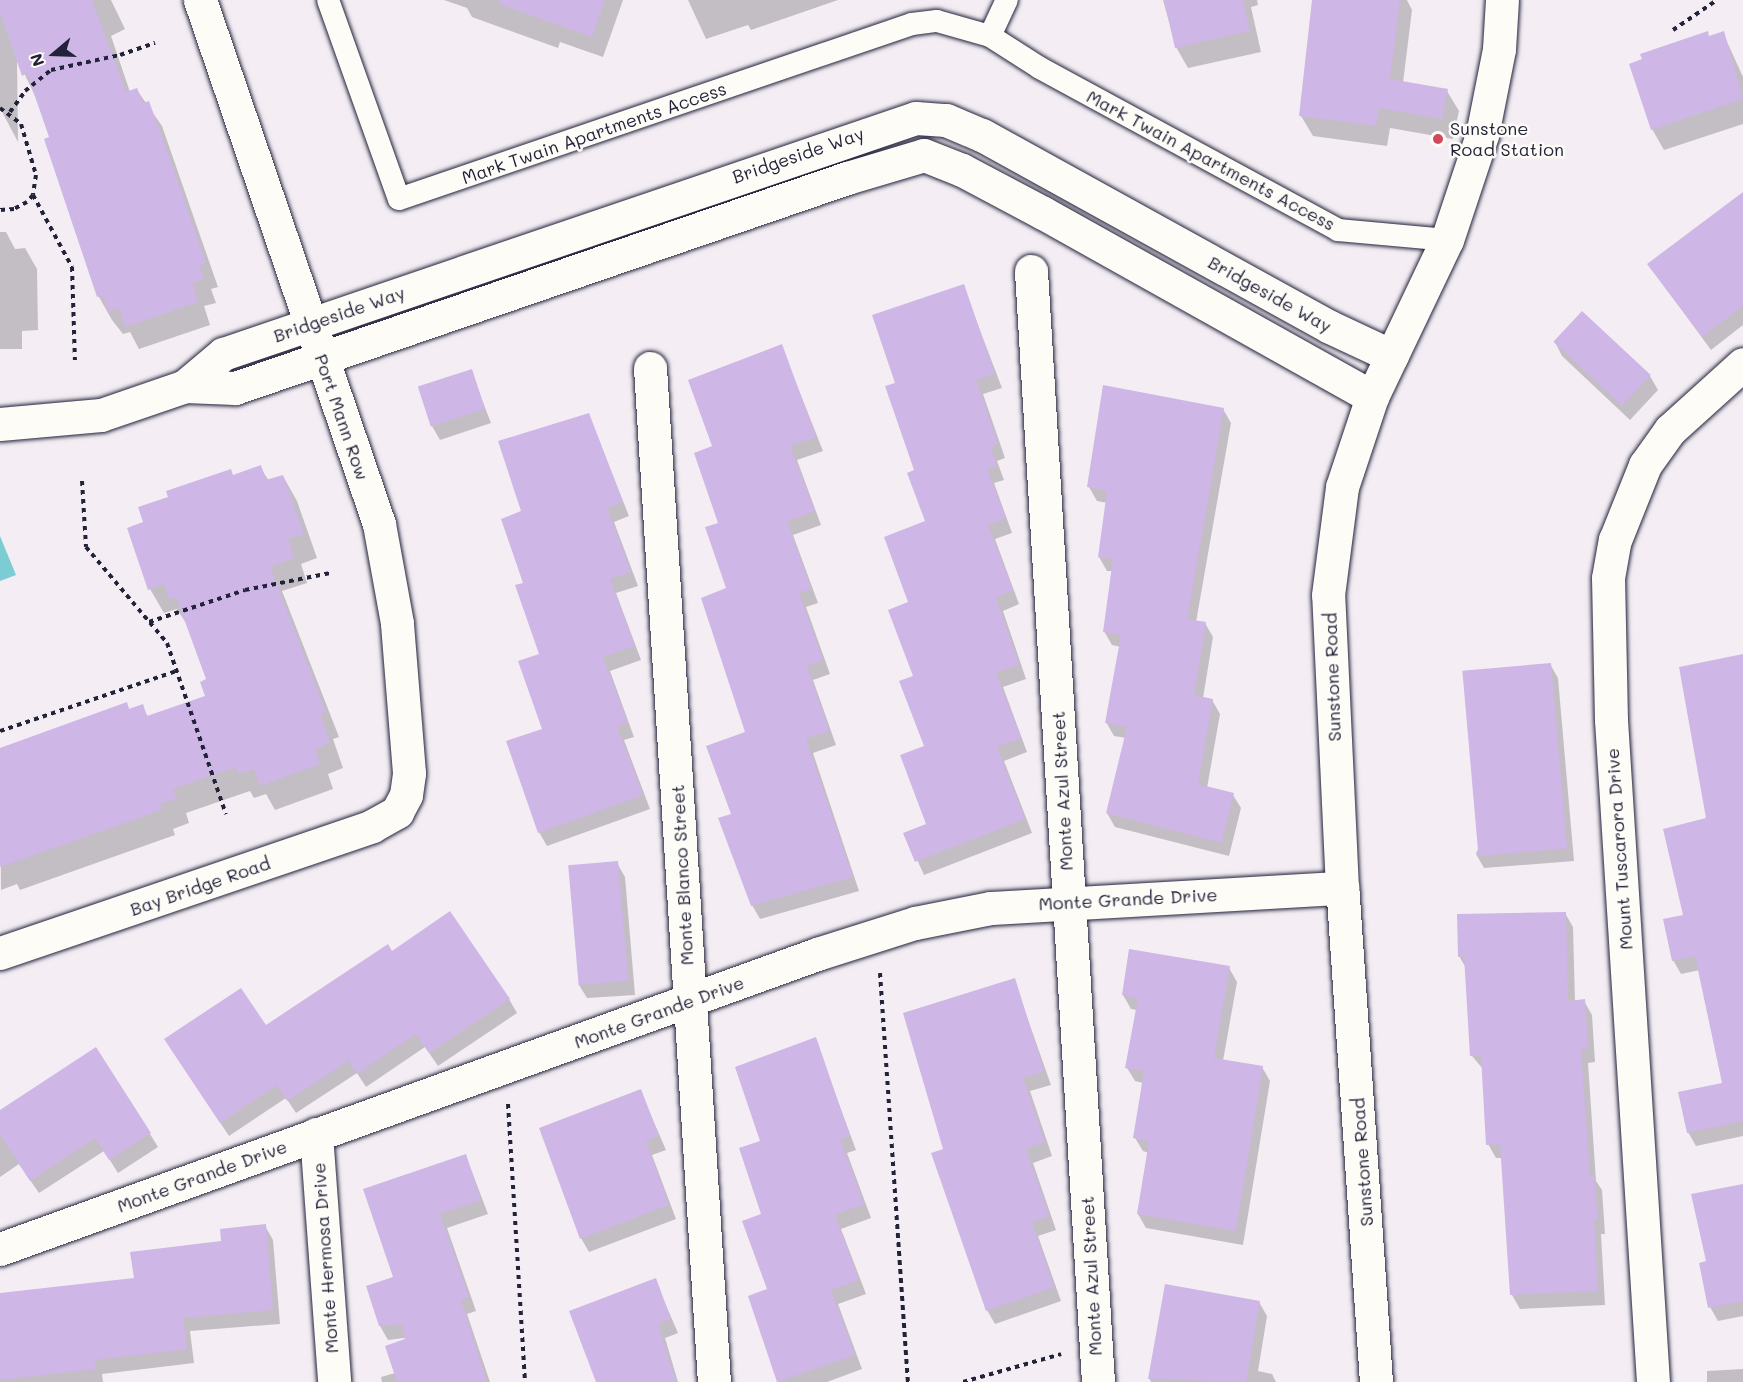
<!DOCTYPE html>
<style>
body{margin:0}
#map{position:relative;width:1743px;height:1382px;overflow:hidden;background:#f4eef4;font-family:Mali,sans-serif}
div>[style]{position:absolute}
.water>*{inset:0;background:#7bccd3}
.shadow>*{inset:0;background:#0003}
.building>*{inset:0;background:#ceb6e6;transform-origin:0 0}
.path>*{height:4px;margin-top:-2px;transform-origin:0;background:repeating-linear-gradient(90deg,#22223b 0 4.5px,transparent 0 9px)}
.roads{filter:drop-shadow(0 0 2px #22223b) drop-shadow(0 0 2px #22223b)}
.service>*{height:22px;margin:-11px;padding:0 11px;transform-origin:11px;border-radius:11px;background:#fdfcf7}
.minor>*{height:33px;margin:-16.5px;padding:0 16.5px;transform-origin:16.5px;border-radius:16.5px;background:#fdfcf7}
.tertiary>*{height:33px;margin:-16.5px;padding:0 16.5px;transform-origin:16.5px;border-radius:16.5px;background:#fdfcf7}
.dots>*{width:16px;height:16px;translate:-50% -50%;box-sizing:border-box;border:3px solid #fdfcf7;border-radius:50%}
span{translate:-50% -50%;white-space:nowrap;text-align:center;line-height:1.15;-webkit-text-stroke:5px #fdfcf7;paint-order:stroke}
.poi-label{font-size:18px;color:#22223b}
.left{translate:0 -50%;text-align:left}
.street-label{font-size:18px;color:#22223b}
.north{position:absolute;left:24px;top:24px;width:60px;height:60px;-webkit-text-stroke:4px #fdfcf7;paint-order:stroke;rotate:251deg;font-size:16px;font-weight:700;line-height:24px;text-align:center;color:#22223b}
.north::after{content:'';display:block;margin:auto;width:21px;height:27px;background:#22223b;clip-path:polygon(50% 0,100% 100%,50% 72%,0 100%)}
</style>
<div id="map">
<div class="water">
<div style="clip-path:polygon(0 536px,16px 575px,0 581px)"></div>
</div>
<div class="shadow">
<div style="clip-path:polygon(0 0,111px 0,125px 29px,111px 36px,130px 92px,137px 90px,162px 126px,218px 287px,211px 289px,216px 303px,204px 306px,210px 325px,139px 349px,130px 332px,123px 334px,112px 320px,99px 297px,45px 140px,51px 138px,36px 98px,17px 58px,18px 142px,0 108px)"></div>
<div style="clip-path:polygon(444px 0,623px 0,603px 57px,560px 42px,558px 48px,472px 17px,467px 8px)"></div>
<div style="clip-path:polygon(688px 0,838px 0,751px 30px,748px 25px,706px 39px)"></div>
<div style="clip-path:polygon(1163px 0,1257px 0,1258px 5px,1251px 7px,1261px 52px,1188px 68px,1176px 47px)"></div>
<div style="clip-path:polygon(1314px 0,1407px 0,1412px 10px,1403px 83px,1447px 91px,1459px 111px,1453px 139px,1390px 128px,1387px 146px,1313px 136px,1301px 116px)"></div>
<div style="clip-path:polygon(1723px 33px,1743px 77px,1743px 124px,1664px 150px,1652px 129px,1710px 37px)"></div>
<div style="clip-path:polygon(1743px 209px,1743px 325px,1711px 350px,1649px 265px)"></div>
<div style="clip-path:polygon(0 232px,6px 232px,15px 249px,25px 248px,37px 269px,38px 330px,22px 331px,22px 349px,0 349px)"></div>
<div style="clip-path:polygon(963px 286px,1002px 388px,983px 394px,1005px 458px,997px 461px,1004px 480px,994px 483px,1012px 533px,995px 539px,1019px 604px,1003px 611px,1026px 679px,1003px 687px,1027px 752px,1004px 761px,1032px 833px,924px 875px,905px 833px,928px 824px,926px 747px,915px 677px,910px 603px,927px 522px,897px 384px)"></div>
<div style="clip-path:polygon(1555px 342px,1650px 376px,1658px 390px,1630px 420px,1562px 356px)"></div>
<div style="clip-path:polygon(781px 345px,823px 451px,797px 460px,821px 525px,793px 535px,818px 603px,806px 607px,830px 674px,813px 680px,836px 745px,813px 753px,859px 891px,760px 919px,752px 905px,733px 814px,747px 733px,714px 447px)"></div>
<div style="clip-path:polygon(471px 371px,491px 423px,440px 440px,432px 426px)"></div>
<div style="clip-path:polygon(1223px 409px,1231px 423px,1196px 622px,1205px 623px,1213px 637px,1203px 698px,1212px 700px,1220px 714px,1207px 788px,1233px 795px,1241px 808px,1229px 856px,1115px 827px,1107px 813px,1126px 738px,1114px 736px,1106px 722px,1121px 647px,1112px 645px,1104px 631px,1112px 571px,1107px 571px,1099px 557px,1107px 503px,1097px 501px,1089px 487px)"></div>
<div style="clip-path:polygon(589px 415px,629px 516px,614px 522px,638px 586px,616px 593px,641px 660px,610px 671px,634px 737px,624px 740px,650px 809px,547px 846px,539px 832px,543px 730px,541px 655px,525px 583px,523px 512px)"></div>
<div style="clip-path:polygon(260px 467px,269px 481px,283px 476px,297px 501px,317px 558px,301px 564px,307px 583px,282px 591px,339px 737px,333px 739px,343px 768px,328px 774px,333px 789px,275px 810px,266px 794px,254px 798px,250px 791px,186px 813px,189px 823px,173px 829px,175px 835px,20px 890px,17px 884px,1px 890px,0 749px,126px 704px,130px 710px,142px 706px,148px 717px,207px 697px,208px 680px,186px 623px,177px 609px,164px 613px,150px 589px,145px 523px,233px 476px)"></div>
<div style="clip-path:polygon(1743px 655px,1743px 1136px,1696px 1146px,1688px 1132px,1724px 1084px,1700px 970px,1681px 974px,1673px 960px)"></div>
<div style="clip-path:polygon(1550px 664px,1558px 678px,1574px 861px,1484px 868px,1476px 854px)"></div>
<div style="clip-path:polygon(617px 863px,625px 877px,635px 995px,587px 998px,579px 985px)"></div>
<div style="clip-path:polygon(1565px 913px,1573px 927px,1575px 1002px,1584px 1001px,1592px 1015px,1595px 1062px,1588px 1063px,1596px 1181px,1602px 1190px,1605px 1234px,1601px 1234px,1605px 1305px,1520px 1309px,1512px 1295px,1502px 1158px,1496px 1158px,1488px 1144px,1483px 1069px,1472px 1056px,1466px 968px,1459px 956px)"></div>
<div style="clip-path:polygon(392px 953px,509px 999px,517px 1013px,438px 1066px,425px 1047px,366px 1087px,357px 1073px,296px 1113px,286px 1098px,229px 1136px,174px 1053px,266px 1027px)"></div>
<div style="clip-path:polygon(1229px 968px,1237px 982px,1223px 1061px,1262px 1067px,1270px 1081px,1243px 1245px,1146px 1228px,1138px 1214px,1149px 1153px,1143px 1151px,1135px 1138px,1143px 1083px,1135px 1081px,1127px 1068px,1137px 1010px,1131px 1009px,1123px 995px)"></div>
<div style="clip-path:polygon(1014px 980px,1051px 1085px,1030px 1091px,1052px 1156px,1033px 1163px,1056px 1230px,1038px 1236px,1061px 1301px,995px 1324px,987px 1310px,944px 1150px)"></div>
<div style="clip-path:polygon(815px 1039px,856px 1150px,847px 1153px,871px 1218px,841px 1229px,866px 1294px,838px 1304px,862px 1369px,827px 1382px,779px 1382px,750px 1297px,769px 1290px,762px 1142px)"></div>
<div style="clip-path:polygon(640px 1090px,666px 1150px,652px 1155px,676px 1219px,589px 1252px,581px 1238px)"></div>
<div style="clip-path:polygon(0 1112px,150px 1134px,158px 1147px,118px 1173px,104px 1151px,39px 1193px,19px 1164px,0 1177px)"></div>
<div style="clip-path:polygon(466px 1156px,488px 1214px,447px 1228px,476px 1311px,467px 1314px,490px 1382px,382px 1382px,381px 1377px,395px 1373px,412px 1337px,388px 1340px,380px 1326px,395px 1278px)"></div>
<div style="clip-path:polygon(1743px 1185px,1743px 1316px,1718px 1321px,1710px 1307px,1708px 1262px)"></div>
<div style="clip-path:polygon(265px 1226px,273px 1240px,280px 1324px,190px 1331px,194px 1363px,102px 1374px,103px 1382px,0 1382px,0 1310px,135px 1280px)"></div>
<div style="clip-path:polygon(655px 1280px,678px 1333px,665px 1338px,678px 1382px,597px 1382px)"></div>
<div style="clip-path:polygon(1259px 1302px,1267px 1316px,1258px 1371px,1272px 1374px,1276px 1382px,1151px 1382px,1149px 1378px)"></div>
<div style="clip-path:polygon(1743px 1369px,1743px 1382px,1707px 1382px,1707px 1371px)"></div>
</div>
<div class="building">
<div style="clip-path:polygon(0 0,92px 0,126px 92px,137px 88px,143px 103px,149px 101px,183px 196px,206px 263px,199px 266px,204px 279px,192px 283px,198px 302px,125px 327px,119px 308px,109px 312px,103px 296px,97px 297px,44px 139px,49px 137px,27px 73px,22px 76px,0 12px)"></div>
<div style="clip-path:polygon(500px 0,605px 0,592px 37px,499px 4px)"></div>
<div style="clip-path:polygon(1164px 0,1243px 0,1250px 31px,1175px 48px)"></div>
<div style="clip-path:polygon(1312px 0,1400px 0,1390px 79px,1448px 89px,1442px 119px,1379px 108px,1376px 126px,1299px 116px)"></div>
<div style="clip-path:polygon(1708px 31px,1709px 36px,1724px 31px,1743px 99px,1651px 130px,1629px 64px,1642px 59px,1640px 54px)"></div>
<div style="clip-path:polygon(1743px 192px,1743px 306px,1702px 337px,1647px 264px)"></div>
<div style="clip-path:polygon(964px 284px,995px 374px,976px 380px,998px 444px,991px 447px,997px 466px,987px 469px,1006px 518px,988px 525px,1013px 590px,996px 597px,1019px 665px,996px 673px,1021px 738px,997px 747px,1025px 819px,915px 862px,903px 833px,926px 824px,900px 755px,924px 746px,899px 681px,913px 676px,888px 610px,908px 602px,884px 537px,925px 521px,907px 473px,914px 470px,885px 386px,895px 383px,872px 315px)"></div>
<div style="left:1582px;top:311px;width:94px;height:42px;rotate:43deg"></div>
<div style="clip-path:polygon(782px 344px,816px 437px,790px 446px,815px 511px,787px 521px,811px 589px,799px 593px,823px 660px,807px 666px,829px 731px,806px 739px,853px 877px,751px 906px,718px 818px,731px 814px,706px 746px,745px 732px,701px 598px,726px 588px,705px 527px,718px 523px,694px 453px,712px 446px,688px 380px)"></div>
<div style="left:472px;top:369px;width:42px;height:57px;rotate:72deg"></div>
<div style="clip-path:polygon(1103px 385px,1224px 408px,1187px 619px,1206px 622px,1194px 695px,1213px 699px,1198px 784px,1234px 793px,1221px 843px,1106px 813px,1127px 727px,1105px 723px,1121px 635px,1103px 632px,1113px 559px,1098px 557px,1107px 491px,1087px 487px)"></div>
<div style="clip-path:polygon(589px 413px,623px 502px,607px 508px,631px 572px,610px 579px,635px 646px,603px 657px,628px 723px,617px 726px,643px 795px,538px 833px,506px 741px,542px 729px,518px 661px,539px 654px,515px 585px,523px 583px,501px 519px,521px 511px,498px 441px)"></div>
<div style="clip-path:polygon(261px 465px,266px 480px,283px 475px,304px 534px,288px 539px,294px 558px,270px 567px,326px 712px,320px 714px,330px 743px,315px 749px,320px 764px,260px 786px,254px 769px,238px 774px,236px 767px,173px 789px,177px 799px,160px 804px,162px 810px,0 867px,0 748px,127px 702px,129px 709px,143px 704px,147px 716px,205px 696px,200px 682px,206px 679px,176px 597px,169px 600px,164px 584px,148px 590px,127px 528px,143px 522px,138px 507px,168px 497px,166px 491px,231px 469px,233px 475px)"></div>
<div style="clip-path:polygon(1743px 654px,1743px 1121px,1687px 1133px,1678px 1092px,1722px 1083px,1695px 956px,1672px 961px,1663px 919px,1683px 915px,1663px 829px,1706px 818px,1679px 667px)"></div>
<div style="left:1551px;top:663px;width:186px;height:89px;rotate:85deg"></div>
<div style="left:618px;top:861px;width:120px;height:50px;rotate:85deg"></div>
<div style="clip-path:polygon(450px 911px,510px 999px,429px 1053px,416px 1034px,357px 1074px,348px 1061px,287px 1101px,277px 1085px,220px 1123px,164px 1039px,241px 988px,266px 1025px,388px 944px,392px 951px)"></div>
<div style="clip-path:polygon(1566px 912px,1568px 1001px,1585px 999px,1588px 1049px,1581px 1049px,1590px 1175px,1594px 1175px,1598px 1220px,1594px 1220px,1598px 1291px,1510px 1295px,1500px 1144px,1486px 1145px,1481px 1056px,1470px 1056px,1464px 956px,1458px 957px,1457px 914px)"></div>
<div style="clip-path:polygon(1129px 949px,1230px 966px,1214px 1058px,1263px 1066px,1236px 1231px,1137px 1214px,1149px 1141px,1133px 1138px,1144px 1071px,1125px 1068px,1138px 998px,1122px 995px)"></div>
<div style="clip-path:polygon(1015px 978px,1044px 1071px,1023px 1078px,1045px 1142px,1026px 1149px,1049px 1216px,1032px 1222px,1054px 1287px,986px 1311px,931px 1153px,943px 1149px,903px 1013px)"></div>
<div style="clip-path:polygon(816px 1037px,850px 1136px,840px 1139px,864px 1204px,835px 1215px,859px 1280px,831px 1290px,855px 1355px,777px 1382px,748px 1296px,767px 1289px,742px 1221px,761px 1214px,739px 1148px,760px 1141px,735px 1067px)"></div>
<div style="clip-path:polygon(96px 1047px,151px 1133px,109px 1160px,95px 1138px,30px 1181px,0 1135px,0 1110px)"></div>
<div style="clip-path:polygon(641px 1089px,659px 1136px,646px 1141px,669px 1205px,580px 1239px,539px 1128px)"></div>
<div style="clip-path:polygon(466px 1154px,481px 1200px,440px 1214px,469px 1297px,461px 1300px,487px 1382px,397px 1382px,385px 1346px,405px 1339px,402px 1324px,379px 1326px,366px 1286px,393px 1277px,363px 1189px)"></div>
<div style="clip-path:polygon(1743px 1184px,1743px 1301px,1708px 1308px,1699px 1263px,1706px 1261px,1691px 1194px)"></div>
<div style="clip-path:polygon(266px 1224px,273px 1310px,183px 1318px,187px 1349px,95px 1360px,96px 1369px,0 1380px,0 1293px,134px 1278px,130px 1252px,221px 1241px,220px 1229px)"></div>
<div style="clip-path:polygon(656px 1278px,671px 1319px,658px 1324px,676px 1382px,596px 1382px,569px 1311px)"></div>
<div style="clip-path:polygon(1165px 1284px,1260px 1301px,1246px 1382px,1148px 1379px)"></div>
</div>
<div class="path">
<div style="left:1673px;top:30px;width:53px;rotate:-34.3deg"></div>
<div style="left:0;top:108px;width:26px;rotate:37deg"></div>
<div style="left:21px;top:124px;width:53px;rotate:73.6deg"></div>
<div style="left:36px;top:175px;width:20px;rotate:99deg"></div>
<div style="left:33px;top:195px;width:9px;rotate:131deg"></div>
<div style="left:27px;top:202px;width:15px;rotate:152deg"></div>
<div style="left:14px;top:209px;width:14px;rotate:176deg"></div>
<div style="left:10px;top:112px;width:26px;rotate:-54deg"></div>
<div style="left:25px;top:91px;width:33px;rotate:-39deg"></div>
<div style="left:51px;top:70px;width:71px;rotate:-12.3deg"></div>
<div style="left:120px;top:55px;width:37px;rotate:-19deg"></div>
<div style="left:33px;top:195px;width:82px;rotate:61.6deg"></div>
<div style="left:72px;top:267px;width:93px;rotate:88.2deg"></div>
<div style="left:82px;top:481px;width:66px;rotate:86.5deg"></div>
<div style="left:86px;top:547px;width:126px;rotate:49.8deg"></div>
<div style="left:167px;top:643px;width:181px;rotate:71deg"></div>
<div style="left:149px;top:622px;width:101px;rotate:-18.4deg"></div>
<div style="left:245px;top:590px;width:87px;rotate:-11.3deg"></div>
<div style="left:0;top:731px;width:186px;rotate:-18.8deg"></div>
<div style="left:880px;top:973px;width:410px;rotate:86.1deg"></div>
<div style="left:508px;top:1104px;width:279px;rotate:86.5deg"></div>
<div style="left:963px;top:1382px;width:102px;rotate:-15.9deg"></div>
</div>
<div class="roads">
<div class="service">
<div style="left:328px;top:0;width:211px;rotate:70.4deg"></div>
<div style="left:399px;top:199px;width:542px;rotate:-18.84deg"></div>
<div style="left:912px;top:24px;width:25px;rotate:-7deg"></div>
<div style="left:937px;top:21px;width:55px;rotate:15.8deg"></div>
<div style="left:990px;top:36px;width:59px;rotate:32.6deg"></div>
<div style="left:1040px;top:68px;width:339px;rotate:28.5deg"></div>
<div style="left:1338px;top:230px;width:109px;rotate:5.2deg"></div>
<div style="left:990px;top:36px;width:40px;rotate:-65deg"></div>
</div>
<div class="minor">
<div style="left:1031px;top:271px;width:1113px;rotate:86.55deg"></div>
<div style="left:650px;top:368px;width:1016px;rotate:86.39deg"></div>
<div style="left:185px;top:386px;width:50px;rotate:-40.1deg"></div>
<div style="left:223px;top:354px;width:732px;rotate:-18.81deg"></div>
<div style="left:916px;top:118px;width:30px;rotate:4deg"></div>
<div style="left:946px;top:120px;width:39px;rotate:23deg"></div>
<div style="left:982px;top:135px;width:397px;rotate:28.9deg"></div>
<div style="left:1330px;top:327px;width:68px;rotate:25.1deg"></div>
<div style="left:0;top:424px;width:101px;rotate:-5.1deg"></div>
<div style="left:101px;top:415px;width:89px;rotate:-19deg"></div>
<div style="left:185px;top:386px;width:50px;rotate:2.3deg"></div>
<div style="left:235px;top:388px;width:647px;rotate:-18.94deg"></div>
<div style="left:847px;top:178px;width:80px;rotate:-16.6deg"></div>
<div style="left:924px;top:155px;width:41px;rotate:21.5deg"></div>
<div style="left:962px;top:170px;width:92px;rotate:28deg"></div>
<div style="left:1043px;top:213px;width:377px;rotate:29.2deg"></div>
<div style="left:0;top:953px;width:393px;rotate:-18.8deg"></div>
<div style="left:372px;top:826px;width:29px;rotate:-29deg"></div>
<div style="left:397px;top:812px;width:19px;rotate:-62deg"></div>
<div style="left:406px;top:795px;width:22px;rotate:-82deg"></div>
<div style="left:409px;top:773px;width:150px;rotate:-94.6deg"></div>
<div style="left:397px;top:623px;width:101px;rotate:-100.3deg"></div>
<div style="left:379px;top:524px;width:554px;rotate:-108.86deg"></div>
<div style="left:316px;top:1134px;width:249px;rotate:85.8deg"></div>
<div style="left:0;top:1249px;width:869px;rotate:-19.85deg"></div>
<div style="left:817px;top:954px;width:103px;rotate:-17.6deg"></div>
<div style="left:915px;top:923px;width:77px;rotate:-11.2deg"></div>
<div style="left:991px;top:908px;width:352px;rotate:-3.3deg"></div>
<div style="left:1653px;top:1382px;width:663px;rotate:-93.63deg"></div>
<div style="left:1611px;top:720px;width:142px;rotate:-91.2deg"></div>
<div style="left:1608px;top:578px;width:39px;rotate:-80deg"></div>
<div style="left:1615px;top:540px;width:81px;rotate:-68.2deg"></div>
<div style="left:1645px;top:465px;width:43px;rotate:-54.5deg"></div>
<div style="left:1670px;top:430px;width:98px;rotate:-42.1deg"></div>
</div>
<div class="tertiary">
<div style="left:1376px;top:1382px;width:495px;rotate:-93.9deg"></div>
<div style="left:1342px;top:888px;width:293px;rotate:-92.7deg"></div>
<div style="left:1328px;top:595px;width:109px;rotate:-82.6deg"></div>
<div style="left:1342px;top:487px;width:95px;rotate:-71.6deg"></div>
<div style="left:1372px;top:397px;width:174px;rotate:-64.5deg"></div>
<div style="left:1447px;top:240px;width:111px;rotate:-71.6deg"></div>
<div style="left:1482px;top:135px;width:88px;rotate:-78.8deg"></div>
<div style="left:1499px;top:49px;width:49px;rotate:-86.5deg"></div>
</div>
</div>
<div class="dots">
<div style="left:1438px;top:139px;background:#d1495b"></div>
</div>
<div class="poi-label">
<span class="left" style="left:1450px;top:139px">Sunstone<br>Road Station</span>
</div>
<div class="street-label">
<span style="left:594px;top:133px;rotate:-19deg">Mark Twain Apartments Access</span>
<span style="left:798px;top:155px;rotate:-19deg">Bridgeside Way</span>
<span style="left:1211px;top:160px;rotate:28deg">Mark Twain Apartments Access</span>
<span style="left:1270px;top:294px;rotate:29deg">Bridgeside Way</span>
<span style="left:339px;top:314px;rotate:-19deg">Bridgeside Way</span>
<span style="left:342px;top:417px;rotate:71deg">Port Mann Row</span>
<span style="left:1332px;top:677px;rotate:-92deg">Sunstone Road</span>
<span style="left:1062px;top:791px;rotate:-93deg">Monte Azul Street</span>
<span style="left:1619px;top:849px;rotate:-94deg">Mount Tuscarora Drive</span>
<span style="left:682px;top:875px;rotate:-93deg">Monte Blanco Street</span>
<span style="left:200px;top:886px;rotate:-19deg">Bay Bridge Road</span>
<span style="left:1128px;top:899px;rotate:-3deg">Monte Grande Drive</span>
<span style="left:659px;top:1012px;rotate:-20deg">Monte Grande Drive</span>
<span style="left:1362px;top:1162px;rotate:-94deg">Sunstone Road</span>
<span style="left:202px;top:1176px;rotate:-20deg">Monte Grande Drive</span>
<span style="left:325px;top:1258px;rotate:-94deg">Monte Hermosa Drive</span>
<span style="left:1091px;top:1276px;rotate:-93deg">Monte Azul Street</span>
</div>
<div class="north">N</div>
</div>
